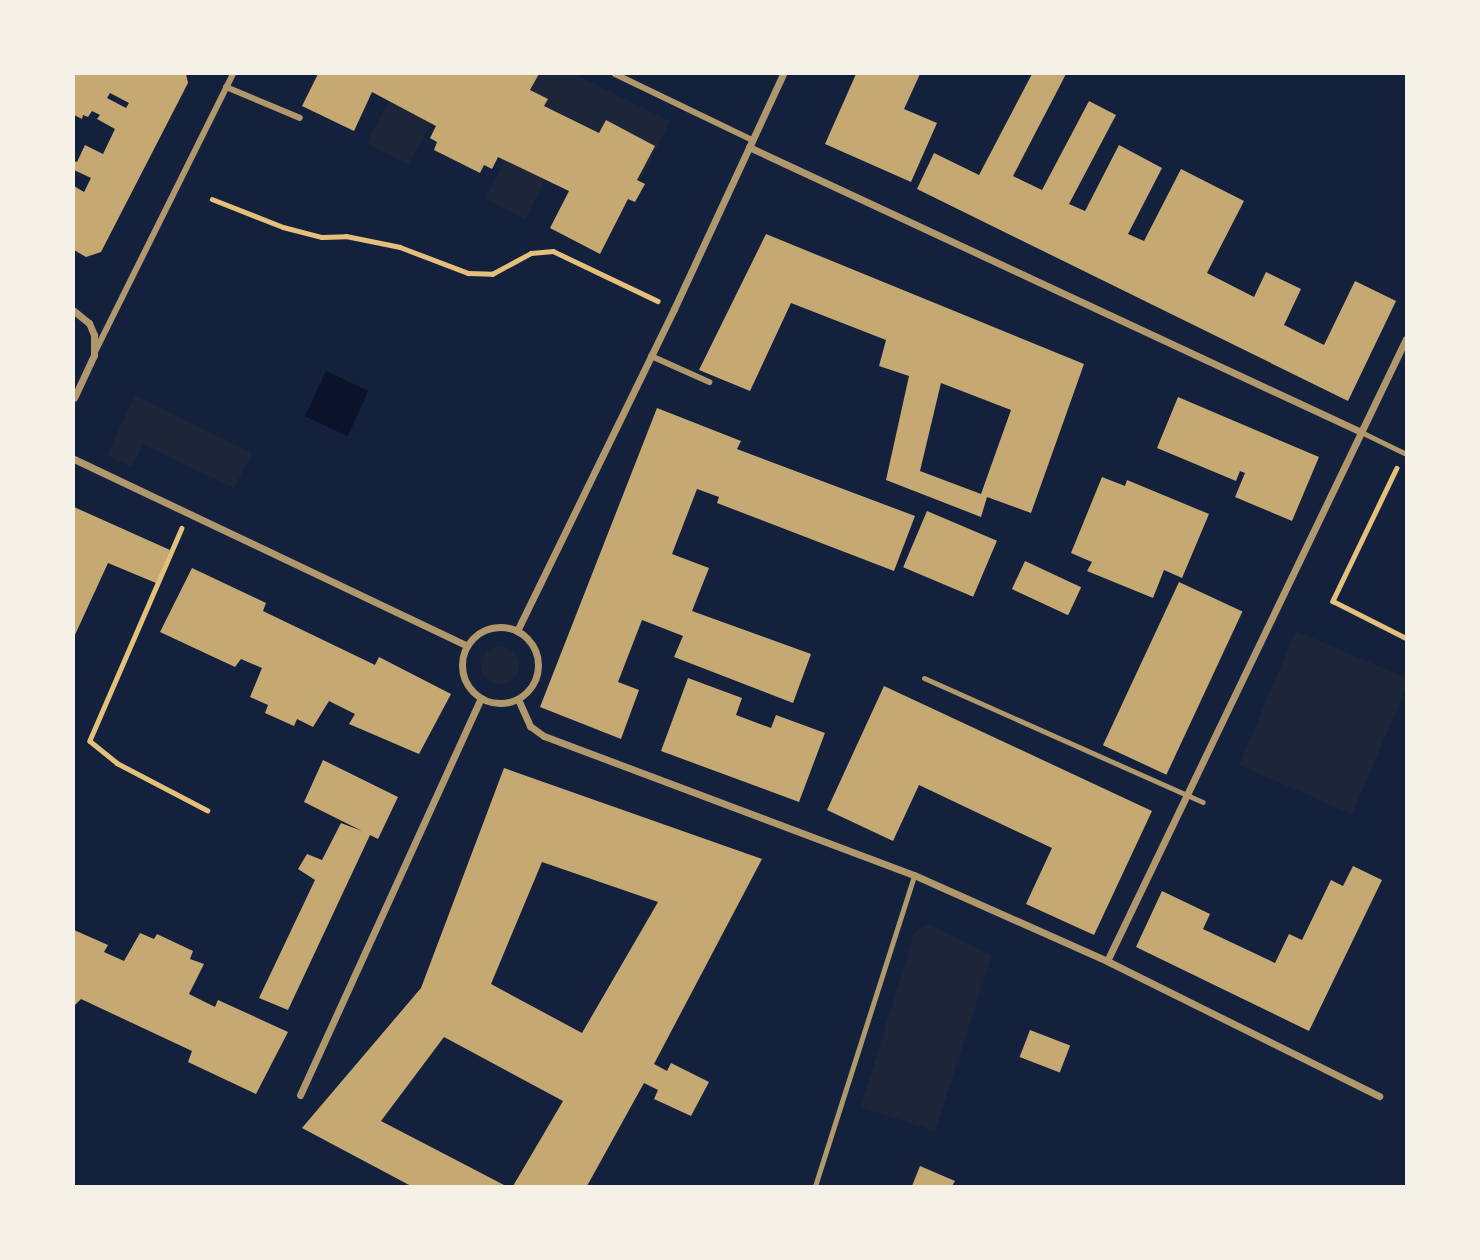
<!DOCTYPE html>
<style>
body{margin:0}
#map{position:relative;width:1480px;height:1260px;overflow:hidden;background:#14213d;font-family:Lato,sans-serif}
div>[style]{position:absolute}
.green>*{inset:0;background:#1d2539;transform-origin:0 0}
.round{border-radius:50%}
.water>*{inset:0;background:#0b132b;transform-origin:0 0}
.building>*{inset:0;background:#c6a872;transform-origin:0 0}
.path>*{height:4.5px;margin:-2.25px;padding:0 2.25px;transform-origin:2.25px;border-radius:2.25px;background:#e5c07b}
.service>*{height:5px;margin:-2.5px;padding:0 2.5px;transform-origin:2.5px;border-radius:2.5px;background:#b1986c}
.pedestrian>*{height:6px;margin:-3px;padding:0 3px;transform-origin:3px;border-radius:3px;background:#b1986c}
.minor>*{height:7px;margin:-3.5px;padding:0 3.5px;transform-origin:3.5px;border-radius:3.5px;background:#b1986c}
.minor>.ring{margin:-3.5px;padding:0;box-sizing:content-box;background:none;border:7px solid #b1986c;border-radius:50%}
span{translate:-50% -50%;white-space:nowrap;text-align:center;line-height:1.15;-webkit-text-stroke:5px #f6f1e7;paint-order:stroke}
.frame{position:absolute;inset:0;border:75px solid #f6f1e7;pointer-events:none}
</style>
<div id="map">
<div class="green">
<div style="clip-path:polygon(539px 74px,574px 74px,670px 121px,640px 181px,637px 180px,655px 146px,606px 120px,599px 133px,544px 106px,530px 90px)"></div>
<div style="left:389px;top:101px;width:47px;height:47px;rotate:28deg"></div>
<div style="left:505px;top:160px;width:45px;height:43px;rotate:27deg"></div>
<div style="clip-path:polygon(135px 395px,252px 453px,234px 488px,143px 444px,132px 467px,107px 455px)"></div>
<div style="clip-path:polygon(1296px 631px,1406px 678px,1406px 688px,1352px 814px,1239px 765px)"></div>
<div class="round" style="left:481px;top:646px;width:38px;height:38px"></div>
<div style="clip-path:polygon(929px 924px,992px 955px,935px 1131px,861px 1107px,914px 933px)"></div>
</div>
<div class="water">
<div style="left:326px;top:371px;width:47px;height:50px;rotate:25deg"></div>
</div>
<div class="building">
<div style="clip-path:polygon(evenodd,74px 74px,186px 74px,188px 83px,101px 252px,86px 257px,74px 250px,74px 186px,84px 192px,91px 178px,74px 170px,74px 161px,77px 162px,85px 145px,103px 154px,115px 129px,97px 119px,100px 115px,92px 111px,88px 117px,83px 115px,82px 119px,74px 115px,74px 74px,110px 93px,129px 103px,126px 108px,107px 98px,110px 93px)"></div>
<div style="clip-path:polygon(318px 74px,539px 74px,530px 90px,548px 99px,544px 106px,599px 133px,606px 120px,655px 146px,637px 180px,645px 184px,635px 202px,628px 199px,600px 254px,550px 228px,569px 191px,498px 157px,492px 169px,484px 165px,480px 173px,434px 150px,437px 142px,430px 138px,436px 126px,372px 92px,354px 131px,302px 106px)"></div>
<div style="clip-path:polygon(856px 74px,920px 74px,904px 109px,937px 123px,911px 182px,825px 144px)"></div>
<div style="clip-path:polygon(1032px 74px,1066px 74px,1013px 176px,1042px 190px,1089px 101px,1116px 115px,1069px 204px,1085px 211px,1119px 145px,1162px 168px,1128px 234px,1144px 241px,1181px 169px,1244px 201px,1207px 273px,1254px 297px,1266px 272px,1301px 289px,1284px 325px,1324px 345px,1355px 281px,1396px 301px,1348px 401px,917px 189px,934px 153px,979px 175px)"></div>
<div style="clip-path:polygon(evenodd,766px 234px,1084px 364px,1031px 513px,987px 497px,981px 517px,886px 480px,909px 376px,879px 366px,886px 340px,791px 303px,750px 391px,699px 370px,766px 234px,941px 383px,1011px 410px,981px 494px,920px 471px,941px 383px)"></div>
<div style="clip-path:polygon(1178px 397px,1319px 457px,1292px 521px,1235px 497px,1245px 473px,1240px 471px,1236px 481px,1157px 448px)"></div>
<div style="clip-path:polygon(657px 408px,741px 441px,737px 449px,915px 516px,894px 571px,717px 503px,719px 497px,697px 489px,672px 554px,709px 568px,692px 611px,811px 654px,793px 703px,674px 657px,683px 636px,642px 620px,618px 682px,639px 690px,621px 739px,540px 707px)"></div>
<div style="clip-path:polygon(1102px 477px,1125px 486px,1127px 480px,1209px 514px,1182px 578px,1164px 570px,1153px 598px,1087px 571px,1092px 562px,1071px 553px)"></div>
<div style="clip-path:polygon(74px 507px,170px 550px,156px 583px,108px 563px,74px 637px)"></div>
<div style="left:927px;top:511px;width:76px;height:61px;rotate:23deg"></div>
<div style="left:1025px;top:561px;width:62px;height:31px;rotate:25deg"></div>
<div style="clip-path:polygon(192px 568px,266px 603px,263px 611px,375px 665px,379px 657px,451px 694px,419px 754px,349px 724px,355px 714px,329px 701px,313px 727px,297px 719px,294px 726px,265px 713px,268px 705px,250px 697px,262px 668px,241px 659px,235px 667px,160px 632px)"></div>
<div style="left:1179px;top:582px;width:70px;height:180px;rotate:25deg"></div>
<div style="clip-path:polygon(688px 678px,742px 698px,736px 715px,771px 728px,776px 715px,825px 733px,799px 802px,661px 751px)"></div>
<div style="clip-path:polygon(884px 686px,1152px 811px,1094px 935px,1026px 904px,1052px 848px,919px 785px,893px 841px,827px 810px)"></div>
<div style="clip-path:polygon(323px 760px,398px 797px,378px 839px,370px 835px,288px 1010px,259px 998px,315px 880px,298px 869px,307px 854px,322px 860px,341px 823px,362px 831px,304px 802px)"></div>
<div style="clip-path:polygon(evenodd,504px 768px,762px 859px,654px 1064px,667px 1071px,671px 1063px,709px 1082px,691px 1116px,654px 1099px,658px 1090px,644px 1083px,587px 1186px,513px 1186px,563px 1101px,444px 1037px,381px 1121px,506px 1186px,411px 1186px,302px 1128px,421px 988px,504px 768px,542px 862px,658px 902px,582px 1033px,491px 984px,542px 862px)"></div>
<div style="clip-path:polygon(1353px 866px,1382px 880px,1309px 1031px,1136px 947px,1162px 891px,1210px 914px,1203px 929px,1275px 963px,1289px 934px,1302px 940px,1331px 880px,1343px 886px)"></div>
<div style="clip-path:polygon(74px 930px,108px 945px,104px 952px,124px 961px,140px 933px,154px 939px,157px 934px,193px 951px,190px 959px,204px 964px,189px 994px,215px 1007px,218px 1000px,288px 1032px,256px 1094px,188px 1062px,192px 1051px,81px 999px,74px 1006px)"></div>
<div style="left:1030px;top:1030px;width:43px;height:29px;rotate:21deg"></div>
<div style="clip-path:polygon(920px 1166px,955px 1181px,952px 1186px,912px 1186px)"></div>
</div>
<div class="path">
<div style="left:212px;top:199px;width:76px;rotate:21.5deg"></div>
<div style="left:283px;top:227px;width:40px;rotate:14.4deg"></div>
<div style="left:322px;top:237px;width:24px;rotate:-2deg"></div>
<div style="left:346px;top:236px;width:55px;rotate:11.5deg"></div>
<div style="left:400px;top:247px;width:73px;rotate:20.9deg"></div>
<div style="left:468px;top:273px;width:24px;rotate:2deg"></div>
<div style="left:492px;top:274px;width:44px;rotate:-28.3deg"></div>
<div style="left:531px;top:253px;width:22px;rotate:-5deg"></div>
<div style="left:553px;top:251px;width:116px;rotate:25.5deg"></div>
<div style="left:1397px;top:468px;width:148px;rotate:115.7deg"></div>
<div style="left:1333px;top:601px;width:82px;rotate:26.9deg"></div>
<div style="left:182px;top:528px;width:232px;rotate:113.4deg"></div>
<div style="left:90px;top:741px;width:35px;rotate:39deg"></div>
<div style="left:117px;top:763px;width:102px;rotate:27.6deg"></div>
</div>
<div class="service">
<div style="left:1361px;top:432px;width:48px;rotate:26deg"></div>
<div style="left:924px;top:678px;width:305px;rotate:24deg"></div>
<div style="left:815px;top:1186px;width:326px;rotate:-72.3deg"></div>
</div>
<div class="pedestrian">
<div style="left:615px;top:74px;width:152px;rotate:25.7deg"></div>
<div style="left:226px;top:87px;width:80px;rotate:22.7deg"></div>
<div style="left:94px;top:354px;width:313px;rotate:-63.6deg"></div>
<div style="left:651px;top:356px;width:64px;rotate:24.1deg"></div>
</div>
<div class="minor">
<div style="left:749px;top:147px;width:675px;rotate:24.97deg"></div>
<div style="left:74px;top:311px;width:19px;rotate:39deg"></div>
<div style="left:89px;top:323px;width:13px;rotate:67deg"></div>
<div style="left:94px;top:335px;width:20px;rotate:90deg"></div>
<div style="left:94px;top:355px;width:47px;rotate:114.9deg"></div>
<div style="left:74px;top:459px;width:435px;rotate:25.4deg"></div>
<div class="ring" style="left:462px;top:627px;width:69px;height:69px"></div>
<div style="left:517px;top:631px;width:358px;rotate:-64deg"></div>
<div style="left:674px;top:309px;width:259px;rotate:-65.1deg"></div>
<div style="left:518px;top:699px;width:30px;rotate:66deg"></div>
<div style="left:530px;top:726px;width:17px;rotate:36deg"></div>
<div style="left:544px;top:736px;width:395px;rotate:20.6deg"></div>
<div style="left:914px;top:875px;width:211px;rotate:24deg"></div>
<div style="left:1107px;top:961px;width:304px;rotate:26.4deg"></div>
<div style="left:1107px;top:961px;width:690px;rotate:-64.33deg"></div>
<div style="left:300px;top:1095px;width:436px;rotate:-65.5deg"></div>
</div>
<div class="frame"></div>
</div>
